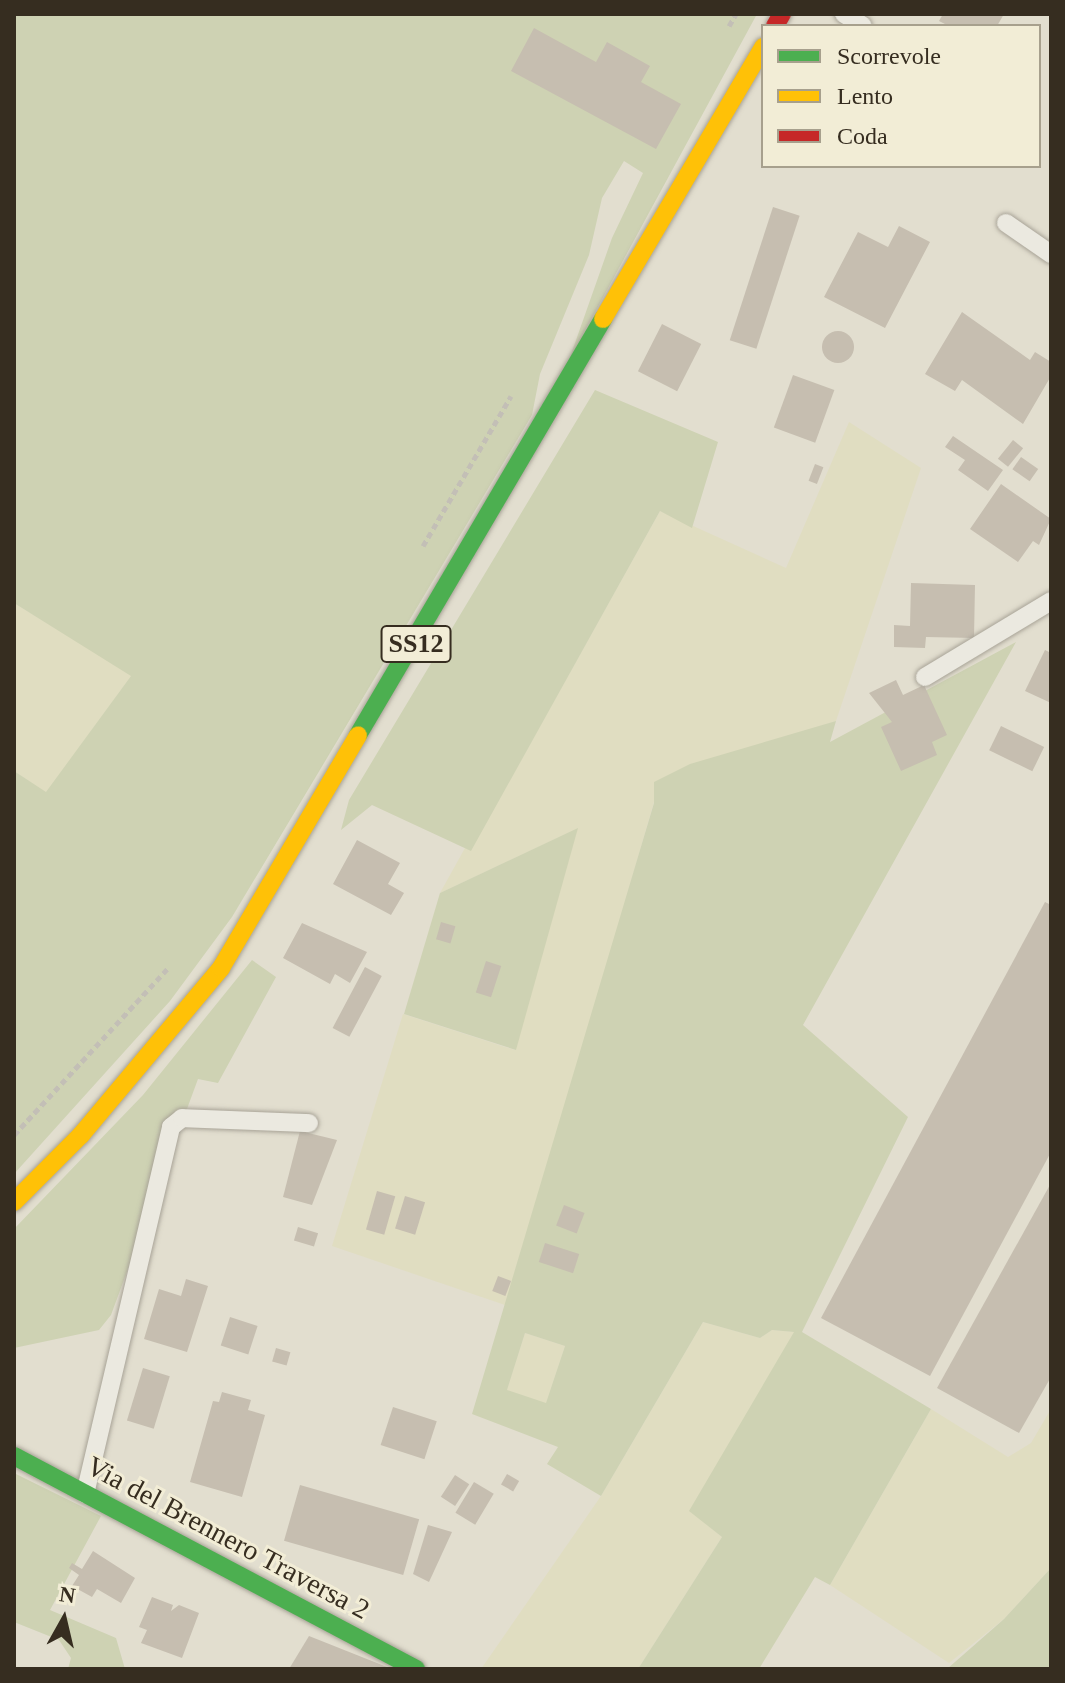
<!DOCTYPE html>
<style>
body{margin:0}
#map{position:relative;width:1065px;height:1683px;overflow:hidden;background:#e2decf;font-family:Georgia,serif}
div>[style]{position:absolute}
.farmland>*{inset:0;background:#e0ddc1;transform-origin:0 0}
.green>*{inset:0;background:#ced2b3}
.building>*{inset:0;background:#c6beb0;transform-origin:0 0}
.round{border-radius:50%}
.path>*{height:5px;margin-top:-2.5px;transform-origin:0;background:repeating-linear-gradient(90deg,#c3bfb6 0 6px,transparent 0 10px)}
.roads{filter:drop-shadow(0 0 2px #a8a397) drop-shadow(0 0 2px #a8a397)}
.lane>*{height:18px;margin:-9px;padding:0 9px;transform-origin:9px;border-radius:9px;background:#ebe9e0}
.fast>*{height:18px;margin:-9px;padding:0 9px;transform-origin:9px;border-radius:9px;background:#4caf50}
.slow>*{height:18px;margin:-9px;padding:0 9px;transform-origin:9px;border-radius:9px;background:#ffc107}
.jam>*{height:18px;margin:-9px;padding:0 9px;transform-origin:9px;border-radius:9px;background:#c62828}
span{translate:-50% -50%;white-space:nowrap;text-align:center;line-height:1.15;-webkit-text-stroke:6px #f2edd6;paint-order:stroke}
.shield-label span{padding:2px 6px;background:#f2edd6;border:2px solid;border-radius:6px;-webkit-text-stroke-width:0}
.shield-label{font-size:26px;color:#362d20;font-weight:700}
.street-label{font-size:28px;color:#362d20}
.frame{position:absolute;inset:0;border:16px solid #362d20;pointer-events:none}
.legend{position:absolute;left:761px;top:24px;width:280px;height:144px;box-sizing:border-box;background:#f2edd6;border:2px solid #a7a08d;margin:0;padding:10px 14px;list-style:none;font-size:24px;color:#362d20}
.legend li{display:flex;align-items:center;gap:16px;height:40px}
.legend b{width:40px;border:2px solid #a7a08d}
.north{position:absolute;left:24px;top:1579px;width:80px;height:80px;-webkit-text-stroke:6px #f2edd6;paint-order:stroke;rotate:8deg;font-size:22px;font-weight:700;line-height:32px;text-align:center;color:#362d20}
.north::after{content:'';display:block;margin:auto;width:28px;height:36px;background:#362d20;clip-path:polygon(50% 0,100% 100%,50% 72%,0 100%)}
</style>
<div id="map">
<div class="farmland">
<div style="clip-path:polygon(849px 422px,921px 468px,836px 721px,654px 783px,654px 802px,508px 1306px,332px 1246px,403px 1014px,515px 1050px,577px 829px,440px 893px,465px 848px,471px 850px,660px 511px,786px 568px)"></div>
<div style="clip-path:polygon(14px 603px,132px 675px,46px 793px,14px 771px)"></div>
<div style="clip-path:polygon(703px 1322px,760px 1338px,772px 1330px,795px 1332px,690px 1511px,722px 1537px,638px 1669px,481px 1669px,601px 1496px)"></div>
<div style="left:525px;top:1333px;width:42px;height:61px;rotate:18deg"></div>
<div style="clip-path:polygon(931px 1409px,1008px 1457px,1031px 1443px,1051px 1409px,1051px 1568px,1004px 1619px,949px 1663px,830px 1585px)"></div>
</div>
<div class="green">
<div style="clip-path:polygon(14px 14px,757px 14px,569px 360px,612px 238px,643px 173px,624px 161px,602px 198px,589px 255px,540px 374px,532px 415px,232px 917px,170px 1001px,14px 1174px,14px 771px,46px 792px,131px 676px,14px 603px)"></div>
<div style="clip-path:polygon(595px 390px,718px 442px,692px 528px,660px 511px,471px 851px,372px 805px,341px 830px,349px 800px)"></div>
<div style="clip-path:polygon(evenodd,1016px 642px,803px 1025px,908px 1117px,802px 1332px,931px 1409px,830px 1585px,815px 1577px,759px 1669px,638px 1669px,722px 1537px,689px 1511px,794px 1332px,772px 1330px,760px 1338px,703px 1322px,601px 1496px,547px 1464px,558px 1447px,472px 1414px,654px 803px,654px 782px,690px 764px,836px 721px,830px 742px,1016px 642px,525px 1333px,565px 1346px,546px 1403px,507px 1390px,525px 1333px)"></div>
<div style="clip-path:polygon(578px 828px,516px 1050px,404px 1014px,440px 893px)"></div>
<div style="clip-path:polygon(252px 960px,276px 977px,218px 1083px,198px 1079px,111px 1315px,99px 1330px,14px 1348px,14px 1229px,143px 1095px)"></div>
<div style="clip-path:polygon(14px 1473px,101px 1516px,50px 1610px,116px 1638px,125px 1669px,68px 1669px,71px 1658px,59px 1640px,14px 1622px)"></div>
<div style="clip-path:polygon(1051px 1568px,1051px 1669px,947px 1669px,1004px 1619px)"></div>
</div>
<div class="building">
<div style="clip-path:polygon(943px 14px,1004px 14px,997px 26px,949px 26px,939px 21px)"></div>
<div style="clip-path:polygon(534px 28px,596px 62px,607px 42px,650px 66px,641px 82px,681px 104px,656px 149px,511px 71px)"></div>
<div style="left:773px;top:207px;width:28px;height:140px;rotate:18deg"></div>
<div style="clip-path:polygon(899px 226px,930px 242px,885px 328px,824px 297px,858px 232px,888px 247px)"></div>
<div style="clip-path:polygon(962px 312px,1030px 360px,1035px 352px,1051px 362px,1051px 376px,1023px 424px,962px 380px,955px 391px,925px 374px)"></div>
<div style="left:662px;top:324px;width:44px;height:53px;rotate:27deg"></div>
<div class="round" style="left:822px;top:331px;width:32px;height:32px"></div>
<div style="left:793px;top:375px;width:44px;height:56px;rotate:20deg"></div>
<div style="clip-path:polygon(953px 436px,1003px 470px,988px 491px,958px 470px,965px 460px,945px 447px)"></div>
<div style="left:1013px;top:440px;width:13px;height:24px;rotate:39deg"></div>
<div style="left:1021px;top:457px;width:21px;height:15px;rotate:35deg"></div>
<div style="left:815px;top:464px;width:9px;height:18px;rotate:21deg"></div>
<div style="clip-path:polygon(1001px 484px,1051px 519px,1039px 545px,1033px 541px,1018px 562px,970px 529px)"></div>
<div style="clip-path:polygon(911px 583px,975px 585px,974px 638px,926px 637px,925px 648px,894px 647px,894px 625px,910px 626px)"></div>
<div style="clip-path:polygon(1045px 650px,1051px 653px,1051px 703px,1025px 691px)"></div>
<div style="clip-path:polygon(896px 680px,903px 695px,924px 685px,947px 735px,932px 742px,937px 755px,901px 771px,881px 727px,892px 722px,869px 693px)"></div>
<div style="left:1001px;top:726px;width:48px;height:27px;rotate:26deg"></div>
<div style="clip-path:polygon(357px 840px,400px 863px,388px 884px,404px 893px,391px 915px,333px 884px)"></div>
<div style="clip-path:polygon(1045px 902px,1051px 905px,1051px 1152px,930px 1376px,821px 1318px)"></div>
<div style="left:441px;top:922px;width:15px;height:18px;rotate:16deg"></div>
<div style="clip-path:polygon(302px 923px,367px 952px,350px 983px,335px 974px,330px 984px,283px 958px)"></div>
<div style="left:486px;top:961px;width:16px;height:33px;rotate:18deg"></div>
<div style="left:365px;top:967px;width:19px;height:69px;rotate:28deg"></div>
<div style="clip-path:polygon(300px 1131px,337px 1140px,312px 1205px,283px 1197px)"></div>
<div style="clip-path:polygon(1051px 1183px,1051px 1377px,1019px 1433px,937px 1388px)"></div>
<div style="left:377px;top:1191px;width:19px;height:40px;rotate:16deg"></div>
<div style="left:405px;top:1196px;width:21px;height:34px;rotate:17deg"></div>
<div style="left:564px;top:1205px;width:22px;height:22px;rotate:21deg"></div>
<div style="left:298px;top:1227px;width:21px;height:14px;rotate:17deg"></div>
<div style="left:545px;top:1243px;width:36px;height:20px;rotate:18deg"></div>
<div style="left:498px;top:1276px;width:14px;height:16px;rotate:21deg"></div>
<div style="clip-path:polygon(186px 1279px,208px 1286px,187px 1352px,144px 1339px,159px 1289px,181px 1296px)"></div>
<div style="left:230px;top:1317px;width:29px;height:30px;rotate:18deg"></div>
<div style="left:276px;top:1348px;width:15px;height:14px;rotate:16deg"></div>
<div style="left:143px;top:1368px;width:28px;height:55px;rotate:17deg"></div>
<div style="clip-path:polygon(222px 1392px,251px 1400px,248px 1410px,265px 1415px,242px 1497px,190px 1482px,213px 1401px,219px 1402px)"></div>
<div style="left:393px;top:1407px;width:46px;height:40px;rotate:18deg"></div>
<div style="left:507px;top:1474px;width:14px;height:12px;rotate:30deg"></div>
<div style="left:455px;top:1475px;width:17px;height:26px;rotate:33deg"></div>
<div style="left:474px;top:1482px;width:23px;height:36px;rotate:31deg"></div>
<div style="left:300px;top:1485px;width:124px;height:58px;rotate:16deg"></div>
<div style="clip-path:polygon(428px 1525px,452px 1532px,429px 1582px,413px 1574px)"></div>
<div style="clip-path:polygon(93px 1551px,135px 1578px,121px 1603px,97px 1589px,92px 1597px,72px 1586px,79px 1575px,69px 1568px,72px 1563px,82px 1569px)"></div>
<div style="clip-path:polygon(152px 1597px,173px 1605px,171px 1611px,179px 1605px,199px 1613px,182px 1658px,141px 1643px,147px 1630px,139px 1627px)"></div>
<div style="clip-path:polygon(309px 1636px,392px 1669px,289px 1669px)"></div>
</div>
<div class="path">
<div style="left:729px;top:26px;width:14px;rotate:-60deg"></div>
<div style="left:423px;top:546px;width:174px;rotate:-59.6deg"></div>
<div style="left:14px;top:1135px;width:227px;rotate:-47.3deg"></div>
</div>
<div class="roads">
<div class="lane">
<div style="left:844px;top:14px;width:22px;rotate:32deg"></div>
<div style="left:1006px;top:223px;width:55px;rotate:34.6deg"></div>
<div style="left:925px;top:677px;width:147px;rotate:-31.1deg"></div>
<div style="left:85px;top:1494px;width:377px;rotate:-76.8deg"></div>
<div style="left:171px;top:1127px;width:14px;rotate:-39deg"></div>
<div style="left:182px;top:1118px;width:127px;rotate:2.3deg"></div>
</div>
<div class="fast">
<div style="left:358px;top:735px;width:483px;rotate:-59.5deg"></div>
<div style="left:14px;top:1456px;width:455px;rotate:27.9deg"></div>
</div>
<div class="slow">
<div style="left:603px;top:319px;width:316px;rotate:-59.5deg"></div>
<div style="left:14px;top:1202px;width:95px;rotate:-45deg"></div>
<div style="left:81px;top:1135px;width:218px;rotate:-50deg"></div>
<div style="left:221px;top:968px;width:270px;rotate:-59.5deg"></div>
</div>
<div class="jam">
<div style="left:775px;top:26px;width:14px;rotate:-60deg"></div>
</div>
</div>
<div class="shield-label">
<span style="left:416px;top:644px">SS12</span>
</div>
<div class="street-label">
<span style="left:228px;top:1538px;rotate:28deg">Via del Brennero Traversa 2</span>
</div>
<div class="frame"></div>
<ul class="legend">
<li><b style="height:10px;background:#4caf50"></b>Scorrevole</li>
<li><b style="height:10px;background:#ffc107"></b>Lento</li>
<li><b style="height:10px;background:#c62828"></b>Coda</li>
</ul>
<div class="north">N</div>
</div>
